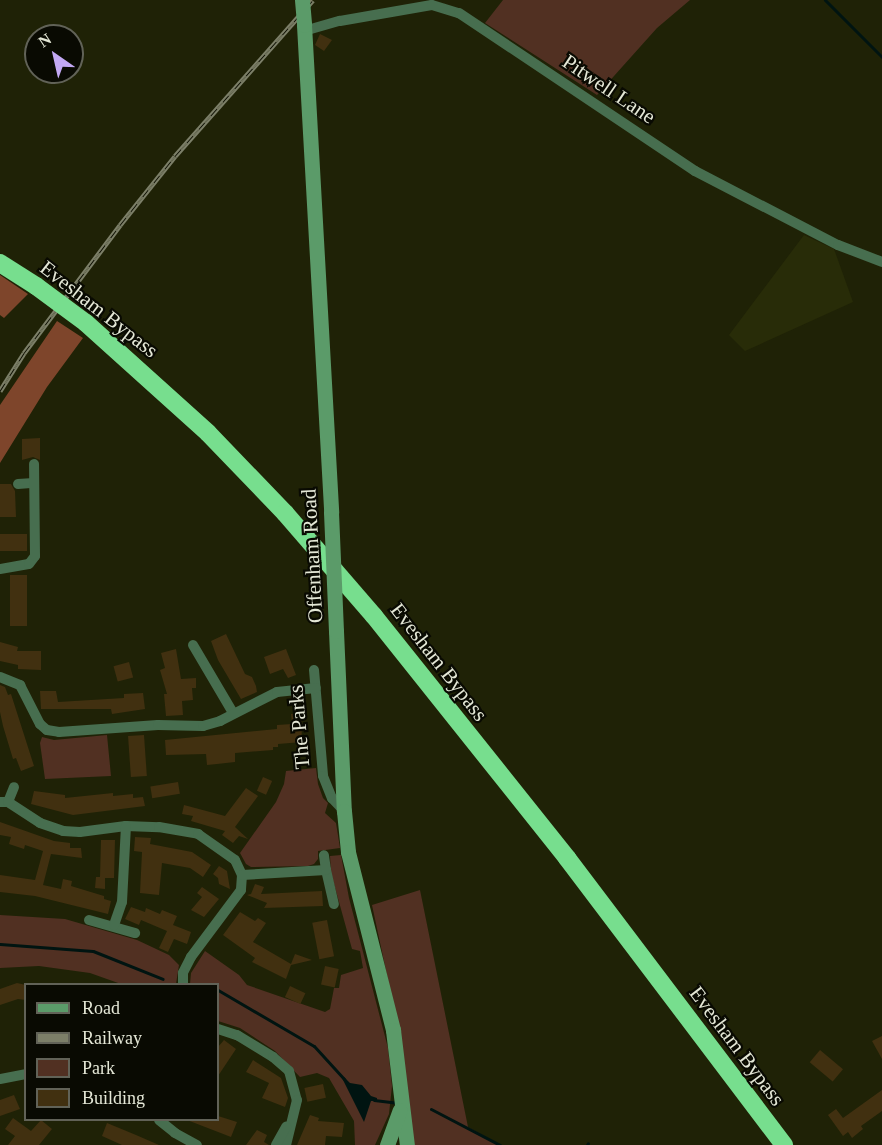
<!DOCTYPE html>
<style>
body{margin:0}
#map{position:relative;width:882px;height:1145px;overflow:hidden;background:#1f2206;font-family:Georgia,serif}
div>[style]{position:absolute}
.built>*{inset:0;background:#282c08}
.green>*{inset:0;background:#513022}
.forest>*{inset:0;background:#7e452b}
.water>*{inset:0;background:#001411}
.stream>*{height:3px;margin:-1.5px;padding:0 1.5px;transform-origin:1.5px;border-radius:1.5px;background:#001411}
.building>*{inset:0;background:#413010;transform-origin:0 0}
.street>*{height:10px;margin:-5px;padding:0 5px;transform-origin:5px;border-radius:5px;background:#476e4f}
.secondary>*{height:15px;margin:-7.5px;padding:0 7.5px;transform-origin:7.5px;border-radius:7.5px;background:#5b9b69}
.highway>*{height:18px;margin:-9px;padding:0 9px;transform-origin:9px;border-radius:9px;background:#77de8e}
.rail>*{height:5px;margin-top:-2.5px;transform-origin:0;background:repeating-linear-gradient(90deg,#090a02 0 9px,#7c7f68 0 18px);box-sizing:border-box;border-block:2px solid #7c7f68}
.secondary-bridge>*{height:15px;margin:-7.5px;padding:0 7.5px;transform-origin:7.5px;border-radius:7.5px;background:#5b9b69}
.highway-bridge>*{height:18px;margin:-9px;padding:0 9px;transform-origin:9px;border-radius:9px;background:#77de8e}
span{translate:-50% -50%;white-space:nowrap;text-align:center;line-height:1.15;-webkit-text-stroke:4.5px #090a02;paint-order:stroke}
.street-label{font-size:21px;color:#e4e7d6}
.legend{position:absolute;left:24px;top:983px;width:195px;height:138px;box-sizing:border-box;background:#090a02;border:2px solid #616257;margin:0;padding:8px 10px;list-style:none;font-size:18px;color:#e4e7d6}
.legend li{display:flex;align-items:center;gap:12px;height:30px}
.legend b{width:30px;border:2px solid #616257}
.north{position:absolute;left:24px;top:24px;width:60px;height:60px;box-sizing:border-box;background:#090a02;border:2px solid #616257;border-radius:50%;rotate:326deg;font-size:16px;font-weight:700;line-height:24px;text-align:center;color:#e4e7d6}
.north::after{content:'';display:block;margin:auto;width:21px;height:27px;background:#c2a8f3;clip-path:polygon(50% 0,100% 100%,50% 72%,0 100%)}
</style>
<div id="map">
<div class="built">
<div style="clip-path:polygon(804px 235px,834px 249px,853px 302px,745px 351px,729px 335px)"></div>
</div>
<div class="green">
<div style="clip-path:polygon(503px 0,690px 0,657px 28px,597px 95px,485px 23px)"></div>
<div style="clip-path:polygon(107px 735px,111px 776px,45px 779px,40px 743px,42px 737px,54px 740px)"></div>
<div style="clip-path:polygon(316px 768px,318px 784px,323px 798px,328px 803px,325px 813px,336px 823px,340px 848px,318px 851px,318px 859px,314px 864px,308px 866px,251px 867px,246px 864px,240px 853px,276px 802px,284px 784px,286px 771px)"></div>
<div style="clip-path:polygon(341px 855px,349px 898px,388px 1048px,392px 1086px,389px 1114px,375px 1145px,355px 1145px,354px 1121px,329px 1078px,317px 1073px,300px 1077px,275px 1051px,240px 1028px,218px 1021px,218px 984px,190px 984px,191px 973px,205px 951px,239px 975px,247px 985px,325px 1012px,330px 1009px,334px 988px,339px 988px,341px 975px,363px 968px,360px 951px,352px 949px,331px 873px,330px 856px)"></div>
<div style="clip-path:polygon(420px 890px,468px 1127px,500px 1145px,414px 1145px,397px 1022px,372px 905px)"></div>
<div style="clip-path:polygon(0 915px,65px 919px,137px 940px,169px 955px,179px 965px,176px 984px,121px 984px,90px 973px,39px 966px,0 968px)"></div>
</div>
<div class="forest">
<div style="clip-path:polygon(0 275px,28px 294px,4px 318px,0 315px)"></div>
<div style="clip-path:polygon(57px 321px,83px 338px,47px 387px,0 463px,0 405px)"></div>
</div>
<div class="water">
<div style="clip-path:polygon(344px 1077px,350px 1083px,362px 1085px,371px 1096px,377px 1098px,377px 1101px,371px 1101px,364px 1122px,342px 1078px)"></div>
</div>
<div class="stream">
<div style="left:825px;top:0;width:81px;rotate:45deg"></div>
<div style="left:0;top:944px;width:93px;rotate:4.3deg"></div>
<div style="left:93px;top:951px;width:75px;rotate:21.8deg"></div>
<div style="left:218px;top:990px;width:111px;rotate:30.3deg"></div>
<div style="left:314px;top:1046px;width:45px;rotate:47.7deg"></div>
<div style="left:374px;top:1100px;width:23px;rotate:7deg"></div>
<div style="left:431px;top:1109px;width:78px;rotate:27.6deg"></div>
<div style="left:587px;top:1145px;width:2px;rotate:-63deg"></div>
</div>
<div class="building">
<div style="clip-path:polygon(320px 34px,332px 40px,324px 51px,315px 45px)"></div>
<div style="clip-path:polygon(40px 438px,40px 460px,33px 457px,22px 460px,22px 439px)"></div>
<div style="clip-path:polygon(0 484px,11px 484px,15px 491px,16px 517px,0 517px)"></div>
<div style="left:0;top:534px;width:27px;height:17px"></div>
<div style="left:27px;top:575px;width:51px;height:17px;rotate:90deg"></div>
<div style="clip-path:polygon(226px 634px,245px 674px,252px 677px,256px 686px,257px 692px,241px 699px,218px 660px,211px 641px)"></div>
<div style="clip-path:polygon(0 642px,18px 647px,17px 651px,41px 651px,41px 670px,18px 669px,18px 665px,0 661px)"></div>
<div style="clip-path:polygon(176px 649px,181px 679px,196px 678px,196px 688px,192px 688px,193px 700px,182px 701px,183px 715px,166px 716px,164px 694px,167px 694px,160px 670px,165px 668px,161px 653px)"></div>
<div style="clip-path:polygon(286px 649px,296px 675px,288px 678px,283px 669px,270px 674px,264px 657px)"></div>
<div style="left:129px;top:662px;width:16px;height:16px;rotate:75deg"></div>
<div style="clip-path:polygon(0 685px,5px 687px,8px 695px,11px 694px,34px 766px,21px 771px,16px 758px,13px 759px,3px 726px,0 712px)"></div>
<div style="clip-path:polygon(40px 691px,56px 691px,58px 702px,124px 698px,124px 694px,143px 693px,145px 709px,112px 714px,111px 709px,41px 709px)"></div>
<div style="clip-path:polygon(301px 713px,302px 742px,278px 744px,278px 747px,273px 747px,273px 750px,235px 753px,235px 762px,217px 764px,207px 765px,206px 754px,166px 755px,165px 740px,277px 729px,277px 725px,292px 724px,291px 714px)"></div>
<div style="left:144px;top:735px;width:41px;height:16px;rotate:86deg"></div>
<div style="left:263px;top:777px;width:10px;height:15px;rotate:24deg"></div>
<div style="left:178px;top:782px;width:12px;height:28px;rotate:81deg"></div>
<div style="clip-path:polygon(246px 788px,258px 796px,235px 827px,248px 839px,239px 836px,233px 843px,222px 835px,225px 831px,191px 821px,193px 816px,182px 814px,184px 805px,225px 816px)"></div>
<div style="clip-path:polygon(34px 791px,65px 795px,65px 798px,113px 793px,113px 796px,133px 794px,133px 798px,143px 797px,145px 806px,73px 815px,31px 804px)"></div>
<div style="clip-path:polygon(0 822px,54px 841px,70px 843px,70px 848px,81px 848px,82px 858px,51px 854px,43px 885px,61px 889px,63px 879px,72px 881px,71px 886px,104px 896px,104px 899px,111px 901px,108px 914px,35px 896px,0 892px,0 875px,35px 880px,43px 851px,25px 845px,24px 849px,9px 844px,11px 837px,0 835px)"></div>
<div style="clip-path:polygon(135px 837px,151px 838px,150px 844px,192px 852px,211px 865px,203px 877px,190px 868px,162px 863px,159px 895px,140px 893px,142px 852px,134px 851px)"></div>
<div style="clip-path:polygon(101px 840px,115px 840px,114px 878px,105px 878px,105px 889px,95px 888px,96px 877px,100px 877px)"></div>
<div style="clip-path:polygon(219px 866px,227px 871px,230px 889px,219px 884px,218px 878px,213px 874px)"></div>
<div style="clip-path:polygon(255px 884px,264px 887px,261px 894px,322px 891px,323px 906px,264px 908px,267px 903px,247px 895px,251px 894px)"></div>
<div style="clip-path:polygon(202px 887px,219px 899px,204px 917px,191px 910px,202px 897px,197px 893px)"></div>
<div style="clip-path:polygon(131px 907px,145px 912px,146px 908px,160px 914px,162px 910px,177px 916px,173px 925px,191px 932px,187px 944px,174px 939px,168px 952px,159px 948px,167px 931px,141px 920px,139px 925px,125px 919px)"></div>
<div style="clip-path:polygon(240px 912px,255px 921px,258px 918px,266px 923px,253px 942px,291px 964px,295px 954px,312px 960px,291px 965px,286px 979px,252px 962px,255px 958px,223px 935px)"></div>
<div style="left:327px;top:920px;width:37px;height:15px;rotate:79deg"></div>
<div style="left:325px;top:966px;width:14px;height:19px;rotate:12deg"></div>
<div style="clip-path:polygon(17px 983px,26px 985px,26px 1000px,18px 999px,0 1005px,0 989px)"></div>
<div style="left:290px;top:986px;width:17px;height:12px;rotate:25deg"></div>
<div style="clip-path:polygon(882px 1036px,882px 1059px,872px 1041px)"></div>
<div style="clip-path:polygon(224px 1040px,236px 1049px,218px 1076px,218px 1047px)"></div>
<div style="left:820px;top:1050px;width:30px;height:16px;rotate:40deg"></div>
<div style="clip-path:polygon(253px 1060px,281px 1078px,288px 1098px,285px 1107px,262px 1098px,269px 1083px,246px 1072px)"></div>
<div style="left:323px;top:1084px;width:14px;height:19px;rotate:78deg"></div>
<div style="clip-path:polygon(882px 1090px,882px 1111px,861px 1126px,863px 1129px,852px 1138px,848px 1132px,843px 1136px,828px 1115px,836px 1109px,843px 1118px)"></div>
<div style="clip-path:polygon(14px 1095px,20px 1109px,0 1116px,0 1100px)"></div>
<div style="clip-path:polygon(310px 1115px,319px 1118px,318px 1121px,344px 1123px,342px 1137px,326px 1136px,325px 1145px,297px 1145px)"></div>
<div style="clip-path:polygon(218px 1116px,237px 1122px,231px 1137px,187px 1120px,218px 1119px)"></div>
<div style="clip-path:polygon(13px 1118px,31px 1131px,41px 1120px,52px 1129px,39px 1145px,8px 1145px,15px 1136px,5px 1129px)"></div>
<div style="clip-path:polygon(107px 1123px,136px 1135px,159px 1145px,122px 1145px,102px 1136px)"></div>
<div style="clip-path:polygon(257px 1130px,267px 1135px,264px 1142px,269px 1145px,246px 1145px)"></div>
</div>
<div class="street">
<div style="left:304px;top:31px;width:37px;rotate:-16deg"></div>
<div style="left:340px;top:21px;width:93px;rotate:-9.9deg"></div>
<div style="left:432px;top:5px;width:28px;rotate:17deg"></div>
<div style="left:459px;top:13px;width:284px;rotate:33.8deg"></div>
<div style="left:695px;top:171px;width:161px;rotate:27.4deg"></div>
<div style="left:838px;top:245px;width:47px;rotate:21.1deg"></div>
<div style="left:18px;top:484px;width:16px;rotate:-4deg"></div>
<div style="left:0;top:569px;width:29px;rotate:-10deg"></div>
<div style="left:29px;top:564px;width:10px;rotate:-53deg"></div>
<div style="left:35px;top:556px;width:92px;rotate:-90.6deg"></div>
<div style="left:193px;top:645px;width:79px;rotate:59.5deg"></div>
<div style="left:314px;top:670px;width:106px;rotate:85.1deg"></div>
<div style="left:323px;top:776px;width:24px;rotate:68deg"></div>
<div style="left:332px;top:798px;width:18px;rotate:47deg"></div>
<div style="left:0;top:677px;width:22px;rotate:22deg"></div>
<div style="left:20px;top:685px;width:44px;rotate:62.9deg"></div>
<div style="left:40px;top:724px;width:9px;rotate:41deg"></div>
<div style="left:47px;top:730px;width:12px;rotate:9deg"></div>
<div style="left:59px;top:732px;width:99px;rotate:-4deg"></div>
<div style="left:158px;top:725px;width:45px;rotate:1.3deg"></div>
<div style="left:203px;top:726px;width:18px;rotate:-16deg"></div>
<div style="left:220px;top:721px;width:64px;rotate:-27deg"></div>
<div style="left:277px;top:692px;width:39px;rotate:-6deg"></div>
<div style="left:0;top:802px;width:8px"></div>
<div style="left:8px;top:802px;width:38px;rotate:33deg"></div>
<div style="left:40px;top:823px;width:24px;rotate:19deg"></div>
<div style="left:63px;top:831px;width:17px;rotate:3deg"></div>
<div style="left:80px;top:832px;width:46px;rotate:-7.4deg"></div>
<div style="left:126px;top:826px;width:33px;rotate:2deg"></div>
<div style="left:159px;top:827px;width:40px;rotate:10deg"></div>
<div style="left:198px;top:834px;width:45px;rotate:35.1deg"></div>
<div style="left:235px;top:860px;width:17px;rotate:65deg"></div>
<div style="left:242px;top:875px;width:15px;rotate:94deg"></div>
<div style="left:241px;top:890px;width:84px;rotate:126.7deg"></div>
<div style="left:191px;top:957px;width:18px;rotate:117deg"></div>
<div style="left:183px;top:973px;width:11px;rotate:90deg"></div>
<div style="left:8px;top:802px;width:16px;rotate:-68deg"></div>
<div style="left:326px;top:870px;width:35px;rotate:77deg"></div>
<div style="left:242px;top:875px;width:84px;rotate:-3.4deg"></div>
<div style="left:326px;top:870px;width:15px;rotate:-98deg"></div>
<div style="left:89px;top:920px;width:48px;rotate:15.8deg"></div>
<div style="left:114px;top:925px;width:24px;rotate:-71deg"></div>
<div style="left:122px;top:902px;width:76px;rotate:-87deg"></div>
<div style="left:218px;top:1029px;width:20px;rotate:18deg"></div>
<div style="left:237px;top:1035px;width:42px;rotate:31.4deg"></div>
<div style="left:273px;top:1057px;width:21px;rotate:41deg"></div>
<div style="left:289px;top:1071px;width:30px;rotate:75deg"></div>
<div style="left:297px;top:1100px;width:46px;rotate:103.7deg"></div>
<div style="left:0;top:1079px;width:26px;rotate:-11deg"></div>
<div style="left:159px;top:1120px;width:21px;rotate:39deg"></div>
<div style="left:175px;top:1133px;width:25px;rotate:29deg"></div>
<div style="left:276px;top:1145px;width:21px;rotate:-61deg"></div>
</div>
<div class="secondary">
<div style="left:304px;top:25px;width:488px;rotate:86.8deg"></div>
<div style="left:336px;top:631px;width:180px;rotate:87.5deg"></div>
<div style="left:344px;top:811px;width:41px;rotate:84.4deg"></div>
<div style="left:348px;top:852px;width:184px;rotate:75.8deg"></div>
<div style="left:393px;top:1030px;width:116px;rotate:83.1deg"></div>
<div style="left:387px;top:1145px;width:37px;rotate:-70deg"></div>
</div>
<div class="highway">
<div style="left:0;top:263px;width:43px;rotate:32.6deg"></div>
<div style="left:86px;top:323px;width:164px;rotate:42deg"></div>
<div style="left:208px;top:433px;width:111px;rotate:46.1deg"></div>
<div style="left:285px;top:513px;width:136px;rotate:49.2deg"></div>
<div style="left:374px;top:616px;width:310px;rotate:51.4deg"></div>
<div style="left:567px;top:858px;width:360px;rotate:52.9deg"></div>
</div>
<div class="rail">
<div style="left:0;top:391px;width:45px;rotate:-57.7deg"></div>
<div style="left:24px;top:353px;width:160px;rotate:-53.1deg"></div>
<div style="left:120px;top:225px;width:88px;rotate:-51.4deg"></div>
<div style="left:175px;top:156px;width:208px;rotate:-48.5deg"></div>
</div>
<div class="secondary-bridge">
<div style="left:302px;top:0;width:25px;rotate:85deg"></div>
<div style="left:331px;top:512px;width:119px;rotate:87.6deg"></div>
</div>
<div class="highway-bridge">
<div style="left:36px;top:286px;width:62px;rotate:36.5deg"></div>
</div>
<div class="street-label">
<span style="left:609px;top:89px;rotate:34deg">Pitwell Lane</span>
<span style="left:99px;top:309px;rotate:38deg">Evesham Bypass</span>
<span style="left:312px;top:556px;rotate:-93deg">Offenham Road</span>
<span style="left:439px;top:662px;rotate:52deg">Evesham Bypass</span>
<span style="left:299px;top:727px;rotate:-95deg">The Parks</span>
<span style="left:737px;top:1046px;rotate:53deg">Evesham Bypass</span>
</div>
<ul class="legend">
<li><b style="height:8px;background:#5b9b69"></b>Road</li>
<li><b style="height:8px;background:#7c7f68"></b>Railway</li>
<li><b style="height:16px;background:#513022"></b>Park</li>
<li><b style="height:16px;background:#413010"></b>Building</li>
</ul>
<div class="north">N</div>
</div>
